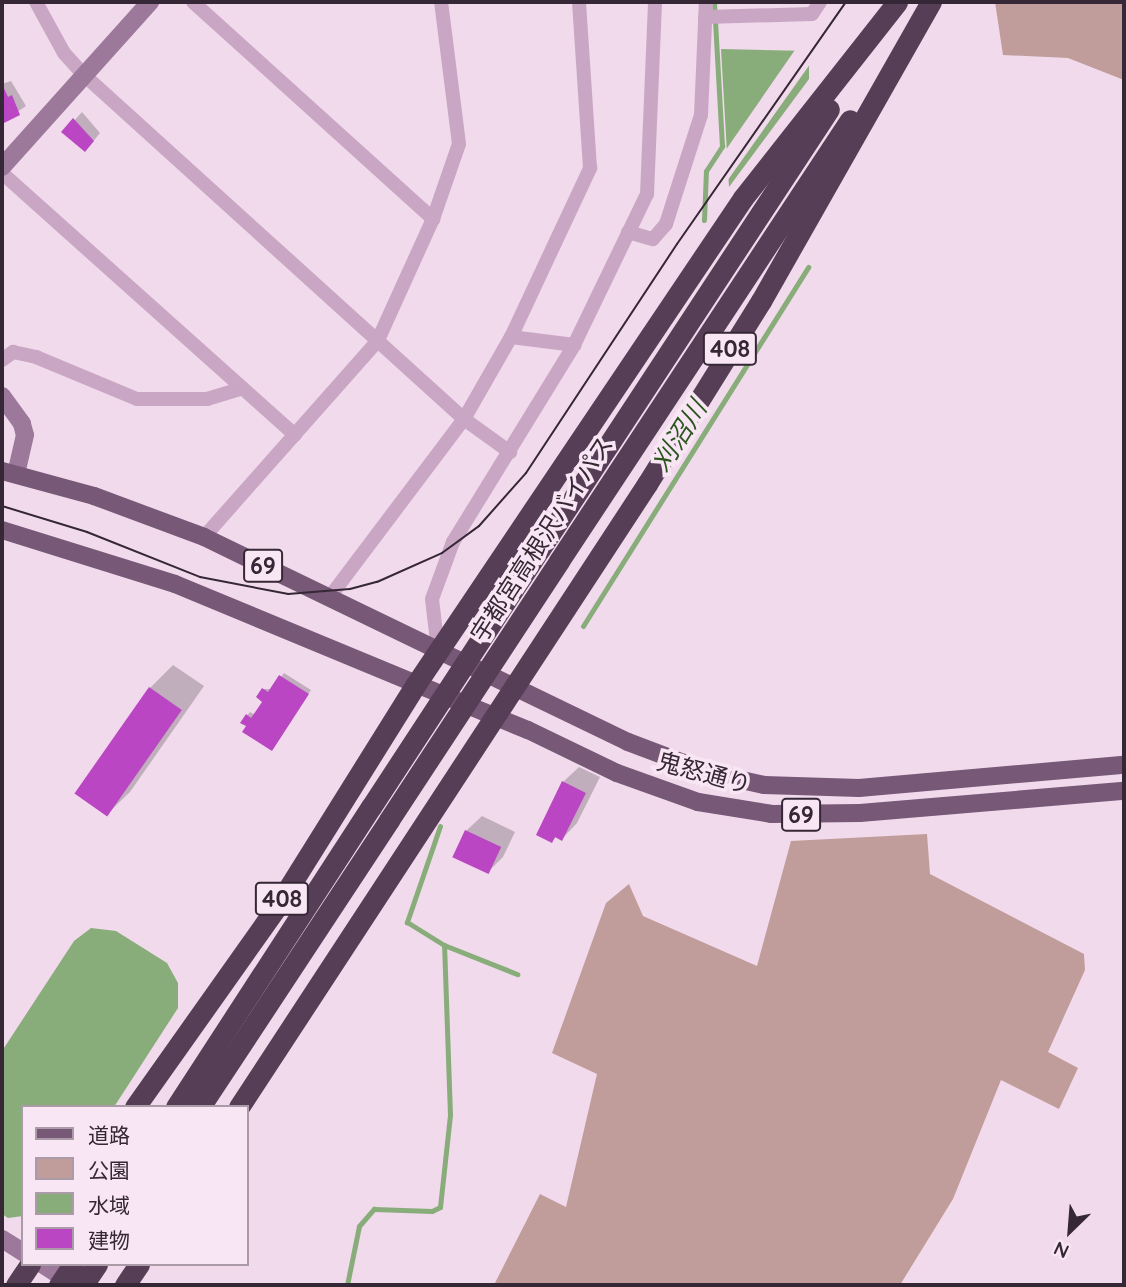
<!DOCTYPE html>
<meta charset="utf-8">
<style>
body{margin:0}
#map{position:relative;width:1126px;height:1287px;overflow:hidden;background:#f1daec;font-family:Quicksand,"Noto Sans JP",sans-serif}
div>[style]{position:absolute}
.green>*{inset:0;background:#c09c9b}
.water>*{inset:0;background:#88ad7a}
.pier>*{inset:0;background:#f1daec}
.shadow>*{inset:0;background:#0003}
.stream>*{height:5px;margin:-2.5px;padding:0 2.5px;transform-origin:2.5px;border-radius:2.5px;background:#88ad7a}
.building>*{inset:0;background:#bb46c3;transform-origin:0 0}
.street>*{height:14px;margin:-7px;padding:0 7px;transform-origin:7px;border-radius:7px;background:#c9a7c4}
.secondary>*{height:18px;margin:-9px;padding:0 9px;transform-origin:9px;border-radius:9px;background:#9c789a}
.primary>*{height:18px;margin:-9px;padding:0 9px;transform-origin:9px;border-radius:9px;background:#775876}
.highway>*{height:21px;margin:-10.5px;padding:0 10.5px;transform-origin:10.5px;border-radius:10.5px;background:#563e56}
.tram>*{height:2px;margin:-1px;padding:0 1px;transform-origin:1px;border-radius:1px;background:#352735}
.highway-bridge>*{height:21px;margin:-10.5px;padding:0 10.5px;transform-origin:10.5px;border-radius:10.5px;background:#563e56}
span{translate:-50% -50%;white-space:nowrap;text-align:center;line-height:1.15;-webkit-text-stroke:7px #f9e6f5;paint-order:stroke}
.shield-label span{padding:2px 5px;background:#f9e6f5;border:2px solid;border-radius:5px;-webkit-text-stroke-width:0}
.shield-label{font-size:23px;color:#352735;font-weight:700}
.street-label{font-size:24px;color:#352735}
.water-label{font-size:26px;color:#2b561e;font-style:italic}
.frame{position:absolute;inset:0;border:4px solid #352735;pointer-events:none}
.legend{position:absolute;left:21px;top:1105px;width:228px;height:161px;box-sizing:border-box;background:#f9e6f5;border:2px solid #ab9aa8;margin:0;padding:9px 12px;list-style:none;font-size:21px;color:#352735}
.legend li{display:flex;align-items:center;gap:14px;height:35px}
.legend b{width:35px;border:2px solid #ab9aa8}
.north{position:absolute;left:1035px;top:1196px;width:70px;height:70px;-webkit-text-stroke:5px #f9e6f5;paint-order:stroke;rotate:205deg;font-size:19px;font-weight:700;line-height:28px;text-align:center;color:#352735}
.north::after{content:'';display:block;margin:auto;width:24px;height:32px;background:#352735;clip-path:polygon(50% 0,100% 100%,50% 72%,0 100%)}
</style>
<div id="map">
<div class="green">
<div style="clip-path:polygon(995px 2px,1124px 2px,1124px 80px,1068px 58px,1003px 55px)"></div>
<div style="clip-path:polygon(927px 834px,930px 874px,1084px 954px,1085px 970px,1048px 1052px,1078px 1068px,1059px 1109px,1001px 1080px,953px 1199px,900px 1285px,494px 1285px,540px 1194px,566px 1207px,597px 1074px,552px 1053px,606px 903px,629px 884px,643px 916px,757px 966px,791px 841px)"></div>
</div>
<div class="water">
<div style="clip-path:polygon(721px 49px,809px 51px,809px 79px,729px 187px)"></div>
<div style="clip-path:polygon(91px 928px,116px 931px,167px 963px,178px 983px,178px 1008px,114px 1107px,23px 1107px,23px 1216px,8px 1218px,2px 1214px,2px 1051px,74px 941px)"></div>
</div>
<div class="pier">
<div style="clip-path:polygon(797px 47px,811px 48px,813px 60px,725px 184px,723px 154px)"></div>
</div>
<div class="shadow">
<div style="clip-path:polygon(11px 81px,26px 106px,2px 122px,2px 84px)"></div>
<div style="clip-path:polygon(82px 112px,100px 133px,92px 143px,64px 132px)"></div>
<div style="clip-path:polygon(173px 665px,204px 686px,130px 792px,107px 814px,150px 688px)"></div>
<div style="clip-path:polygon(284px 673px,311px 690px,274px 746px,242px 722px,250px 712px,255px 715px,264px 701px,263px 689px,272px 689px)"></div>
<div style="clip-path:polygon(579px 767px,600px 777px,577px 823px,562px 839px,557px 836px,552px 841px,563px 782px)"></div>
<div style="clip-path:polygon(482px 816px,515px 832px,503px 857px,488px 872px,466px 831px)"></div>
</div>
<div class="stream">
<div style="left:704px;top:220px;width:49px;rotate:-87.7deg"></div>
<div style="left:706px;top:171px;width:30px;rotate:-57deg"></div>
<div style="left:722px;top:146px;width:144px;rotate:-93.2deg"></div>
<div style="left:583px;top:626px;width:424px;rotate:-57.9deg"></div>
<div style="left:440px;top:826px;width:102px;rotate:109deg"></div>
<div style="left:407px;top:922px;width:44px;rotate:31.9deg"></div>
<div style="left:444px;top:945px;width:79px;rotate:21.7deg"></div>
<div style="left:347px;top:1285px;width:60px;rotate:-78.5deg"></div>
<div style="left:359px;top:1226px;width:23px;rotate:-49deg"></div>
<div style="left:374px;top:1209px;width:58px;rotate:2deg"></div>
<div style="left:432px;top:1211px;width:9px;rotate:-27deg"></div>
<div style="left:440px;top:1207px;width:93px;rotate:-83.8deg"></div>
<div style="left:450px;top:1115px;width:170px;rotate:-92deg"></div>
</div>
<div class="building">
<div style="clip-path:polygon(2px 84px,8px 97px,12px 95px,20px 115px,2px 124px)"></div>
<div style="clip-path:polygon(73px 118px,94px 141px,85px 152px,61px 132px)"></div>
<div style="clip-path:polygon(279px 675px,309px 694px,272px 751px,242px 732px,246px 726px,240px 723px,246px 714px,251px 718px,262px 702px,256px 697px,262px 688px,268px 692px)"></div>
<div style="left:149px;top:687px;width:40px;height:130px;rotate:35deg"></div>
<div style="clip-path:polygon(562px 781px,586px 793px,562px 841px,555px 837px,552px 843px,536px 835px)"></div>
<div style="left:465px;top:830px;width:40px;height:30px;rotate:25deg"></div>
</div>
<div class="street">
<div style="left:36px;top:2px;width:58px;rotate:61.2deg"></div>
<div style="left:64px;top:53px;width:28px;rotate:48deg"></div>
<div style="left:83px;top:74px;width:514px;rotate:42.16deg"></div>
<div style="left:464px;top:419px;width:57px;rotate:35.7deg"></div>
<div style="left:193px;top:2px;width:324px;rotate:42.1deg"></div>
<div style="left:705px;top:17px;width:107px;rotate:-1.6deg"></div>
<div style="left:812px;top:14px;width:14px;rotate:-56deg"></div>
<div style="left:2px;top:173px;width:393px;rotate:41.8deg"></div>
<div style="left:628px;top:232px;width:26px;rotate:16deg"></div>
<div style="left:653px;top:239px;width:20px;rotate:-49deg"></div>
<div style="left:666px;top:224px;width:114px;rotate:-72.2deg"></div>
<div style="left:701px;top:115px;width:113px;rotate:-87.5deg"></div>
<div style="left:511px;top:337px;width:64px;rotate:7.2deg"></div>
<div style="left:2px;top:360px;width:14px;rotate:-36deg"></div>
<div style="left:13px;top:352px;width:24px;rotate:12deg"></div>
<div style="left:36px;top:357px;width:109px;rotate:22.6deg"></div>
<div style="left:137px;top:399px;width:70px"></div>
<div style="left:207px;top:399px;width:37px;rotate:-17deg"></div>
<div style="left:204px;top:537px;width:263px;rotate:-48.5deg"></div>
<div style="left:378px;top:340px;width:133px;rotate:-65.6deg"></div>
<div style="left:433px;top:219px;width:79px;rotate:-70.9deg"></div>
<div style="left:459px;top:144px;width:143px;rotate:-97.2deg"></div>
<div style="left:329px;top:598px;width:224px;rotate:-53deg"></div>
<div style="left:464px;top:419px;width:95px;rotate:-60.2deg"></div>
<div style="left:511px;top:337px;width:187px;rotate:-64.9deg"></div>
<div style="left:590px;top:168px;width:166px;rotate:-93.8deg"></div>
<div style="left:438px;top:650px;width:51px;rotate:-96.7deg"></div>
<div style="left:432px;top:599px;width:61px;rotate:-69.8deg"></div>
<div style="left:453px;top:542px;width:231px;rotate:-58.4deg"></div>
<div style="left:574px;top:345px;width:168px;rotate:-64.2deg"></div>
<div style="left:647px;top:194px;width:192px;rotate:-87.6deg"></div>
</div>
<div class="secondary">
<div style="left:2px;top:167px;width:222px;rotate:-48.1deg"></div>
<div style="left:2px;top:396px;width:34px;rotate:54deg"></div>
<div style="left:22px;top:424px;width:11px;rotate:75deg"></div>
<div style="left:25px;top:435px;width:40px;rotate:103deg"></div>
<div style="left:2px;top:1239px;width:25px;rotate:32deg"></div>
<div style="left:42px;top:1264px;width:38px;rotate:33deg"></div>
</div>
<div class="primary">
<div style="left:2px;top:471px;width:95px;rotate:15.2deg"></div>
<div style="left:94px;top:496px;width:117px;rotate:20.4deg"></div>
<div style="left:204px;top:537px;width:471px;rotate:25.8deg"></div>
<div style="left:628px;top:742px;width:88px;rotate:20.7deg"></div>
<div style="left:710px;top:773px;width:55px;rotate:12.5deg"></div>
<div style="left:764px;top:785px;width:95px;rotate:1.8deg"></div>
<div style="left:859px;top:788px;width:266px;rotate:-5deg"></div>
<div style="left:2px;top:530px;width:181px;rotate:17.3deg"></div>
<div style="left:175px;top:584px;width:382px;rotate:22.5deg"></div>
<div style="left:528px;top:730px;width:99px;rotate:25.8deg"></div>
<div style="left:617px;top:773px;width:86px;rotate:19.7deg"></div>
<div style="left:698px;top:802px;width:75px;rotate:9.2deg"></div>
<div style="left:772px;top:814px;width:88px;rotate:-0.7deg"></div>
<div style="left:860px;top:813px;width:265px;rotate:-4.8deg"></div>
</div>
<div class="highway">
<div style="left:540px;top:549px;width:526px;rotate:-56.7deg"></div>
<div style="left:559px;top:561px;width:528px;rotate:-56.58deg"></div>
<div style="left:135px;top:1107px;width:244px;rotate:-54.7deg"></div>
<div style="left:276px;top:908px;width:264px;rotate:-58deg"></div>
<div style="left:416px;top:684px;width:586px;rotate:-56.07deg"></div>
<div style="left:743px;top:198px;width:249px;rotate:-51.8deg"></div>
<div style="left:176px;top:1107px;width:358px;rotate:-57deg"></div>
<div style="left:200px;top:1107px;width:344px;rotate:-56.6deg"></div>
<div style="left:239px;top:1107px;width:745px;rotate:-56.78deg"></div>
<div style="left:647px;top:484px;width:216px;rotate:-58.1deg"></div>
<div style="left:761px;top:301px;width:344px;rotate:-60.4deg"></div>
<div style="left:16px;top:1285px;width:25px;rotate:-56deg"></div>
<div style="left:83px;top:1285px;width:25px;rotate:-56deg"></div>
<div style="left:125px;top:1285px;width:25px;rotate:-56deg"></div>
</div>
<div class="tram">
<div style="left:2px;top:506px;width:89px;rotate:17deg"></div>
<div style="left:87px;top:532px;width:122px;rotate:21.7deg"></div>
<div style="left:200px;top:577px;width:90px;rotate:10.9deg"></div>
<div style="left:288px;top:594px;width:62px;rotate:-4.6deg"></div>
<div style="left:350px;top:589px;width:28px;rotate:-15deg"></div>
<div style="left:377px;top:582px;width:71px;rotate:-24deg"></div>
<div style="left:442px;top:553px;width:46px;rotate:-36.1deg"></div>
<div style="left:479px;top:526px;width:71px;rotate:-48.4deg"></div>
<div style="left:526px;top:473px;width:274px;rotate:-56.6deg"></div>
<div style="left:677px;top:244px;width:295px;rotate:-55.1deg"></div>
</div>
<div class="highway-bridge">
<div style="left:371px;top:807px;width:308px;rotate:-56.8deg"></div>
<div style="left:389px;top:820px;width:310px;rotate:-56.7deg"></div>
<div style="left:59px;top:1285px;width:25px;rotate:-56deg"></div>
</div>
<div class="shield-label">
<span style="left:730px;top:349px">408</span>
<span style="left:263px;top:566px">69</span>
<span style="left:801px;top:815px">69</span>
<span style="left:282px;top:899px">408</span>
</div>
<div class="street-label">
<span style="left:542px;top:539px;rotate:-57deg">宇都宮高根沢バイパス</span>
<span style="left:704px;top:773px;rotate:15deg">鬼怒通り</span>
</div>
<div class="water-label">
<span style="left:679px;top:436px;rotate:-58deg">刈沼川</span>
</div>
<div class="frame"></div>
<ul class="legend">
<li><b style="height:9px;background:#775876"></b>道路</li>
<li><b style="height:19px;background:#c09c9b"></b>公園</li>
<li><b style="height:19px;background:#88ad7a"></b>水域</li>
<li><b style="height:19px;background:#bb46c3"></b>建物</li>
</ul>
<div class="north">N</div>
</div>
